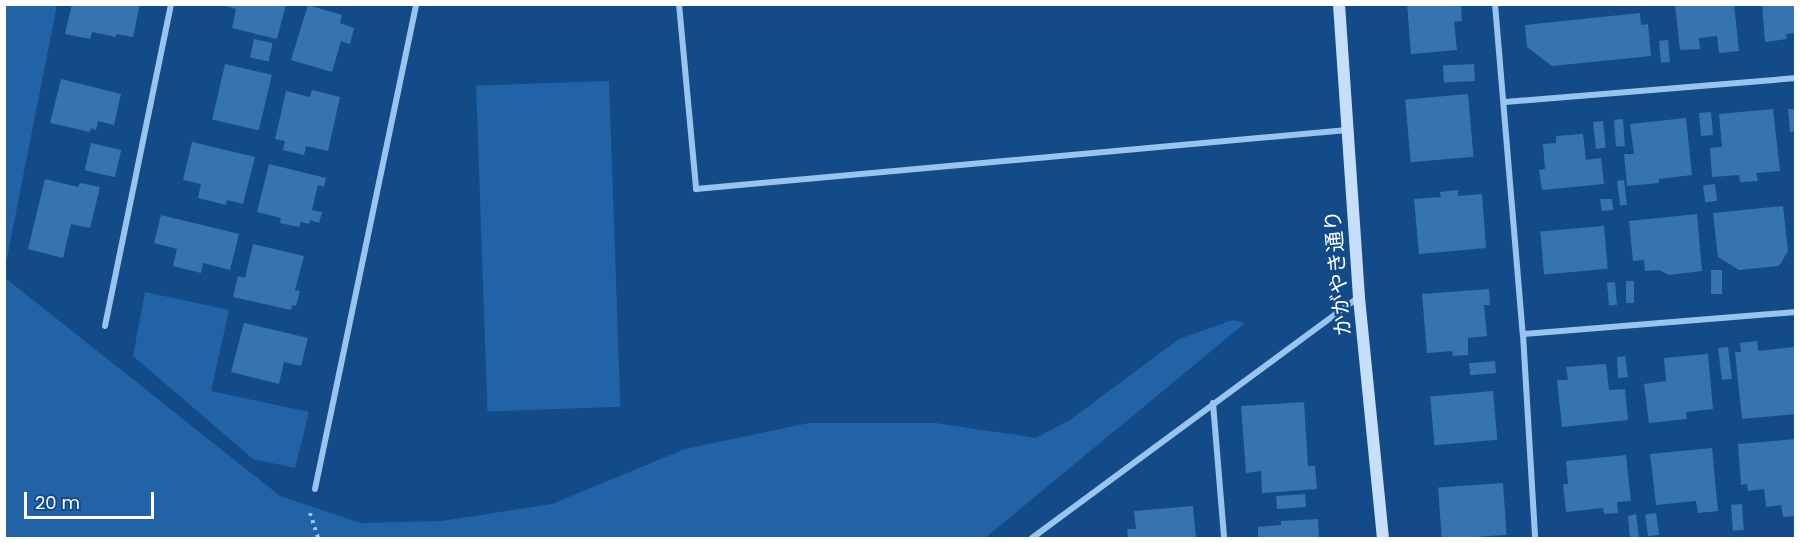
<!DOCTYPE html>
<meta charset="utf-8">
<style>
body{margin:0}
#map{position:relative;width:1800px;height:543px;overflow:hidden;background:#134b89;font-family:Poppins,"Noto Sans JP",sans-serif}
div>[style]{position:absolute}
.green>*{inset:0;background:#2263a7;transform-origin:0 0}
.building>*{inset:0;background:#3673b1;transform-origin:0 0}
.path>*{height:4px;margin-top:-2px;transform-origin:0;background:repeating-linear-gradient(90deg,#99c4f0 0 3px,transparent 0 7.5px)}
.street>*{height:6px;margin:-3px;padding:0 3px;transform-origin:3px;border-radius:3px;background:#99c4f0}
.secondary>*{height:12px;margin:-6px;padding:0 6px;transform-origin:6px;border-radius:6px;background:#c7dffb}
span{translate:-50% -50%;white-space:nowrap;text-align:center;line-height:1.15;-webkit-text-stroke:4.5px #134b89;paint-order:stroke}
.street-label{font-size:21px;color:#fff}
.frame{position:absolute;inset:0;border:6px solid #fff;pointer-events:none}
.scale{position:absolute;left:24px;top:492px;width:130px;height:27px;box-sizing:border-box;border:3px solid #fff;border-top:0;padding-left:8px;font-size:18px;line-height:21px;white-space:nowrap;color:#fff;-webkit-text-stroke:4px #134b89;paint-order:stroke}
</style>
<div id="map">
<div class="green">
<div style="clip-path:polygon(5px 4px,57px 5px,5px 268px,4px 5px)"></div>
<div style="left:609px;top:81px;width:326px;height:133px;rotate:88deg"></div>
<div style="clip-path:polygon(4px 277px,280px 496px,360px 523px,442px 521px,552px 504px,685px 449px,809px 423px,935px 423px,1036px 438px,1070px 420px,1179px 339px,1233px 320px,1245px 323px,985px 538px,5px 538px)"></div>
<div style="clip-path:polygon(145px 292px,229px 310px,211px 391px,309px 412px,295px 468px,253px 459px,133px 356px)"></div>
</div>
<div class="building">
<div style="clip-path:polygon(72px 4px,140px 4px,133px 37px,116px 34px,116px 37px,92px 32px,90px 39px,65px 34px)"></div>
<div style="clip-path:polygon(286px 4px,277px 39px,232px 28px,236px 9px,222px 5px)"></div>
<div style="clip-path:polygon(1407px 4px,1461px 4px,1462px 21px,1454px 22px,1457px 50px,1411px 54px)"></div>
<div style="clip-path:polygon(1675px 4px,1734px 4px,1739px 51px,1719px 53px,1717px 36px,1699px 38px,1700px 49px,1680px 50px)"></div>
<div style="clip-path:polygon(1762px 4px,1796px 4px,1796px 33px,1786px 34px,1787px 39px,1765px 42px)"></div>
<div style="clip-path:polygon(308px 5px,342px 15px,340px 23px,354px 28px,350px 44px,341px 41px,332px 72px,291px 60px)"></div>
<div style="clip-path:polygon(1640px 13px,1641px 25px,1648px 24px,1651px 56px,1552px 66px,1527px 47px,1525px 25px)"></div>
<div style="left:254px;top:39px;width:19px;height:19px;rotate:12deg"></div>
<div style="left:1668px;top:40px;width:22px;height:9px;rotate:85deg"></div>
<div style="left:225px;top:64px;width:48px;height:57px;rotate:13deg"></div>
<div style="left:1474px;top:64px;width:17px;height:31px;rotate:87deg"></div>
<div style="clip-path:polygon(61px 79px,121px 94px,114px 125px,98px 121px,96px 130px,91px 128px,90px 132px,50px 123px)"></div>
<div style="clip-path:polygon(312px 90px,340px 97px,328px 151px,306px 146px,304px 155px,283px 150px,285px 141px,275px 139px,286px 91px,310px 97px)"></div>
<div style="left:1468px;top:94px;width:63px;height:63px;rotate:85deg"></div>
<div style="clip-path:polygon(1773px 109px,1780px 171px,1756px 173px,1758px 181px,1740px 182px,1739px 175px,1712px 177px,1710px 148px,1722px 147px,1719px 114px)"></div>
<div style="clip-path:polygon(1788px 109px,1796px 109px,1796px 131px,1790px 132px)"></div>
<div style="left:1711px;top:112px;width:23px;height:12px;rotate:85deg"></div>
<div style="clip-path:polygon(1686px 118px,1692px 175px,1659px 179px,1659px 183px,1627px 186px,1624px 154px,1634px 154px,1630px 124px)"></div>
<div style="left:1623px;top:119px;width:27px;height:9px;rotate:86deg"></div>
<div style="left:1603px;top:121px;width:27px;height:10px;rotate:84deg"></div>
<div style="clip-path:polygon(1583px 134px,1586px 160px,1601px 158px,1604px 184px,1542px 190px,1539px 170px,1545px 169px,1543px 144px,1556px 143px,1556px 136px)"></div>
<div style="clip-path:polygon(192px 142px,255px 157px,243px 204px,227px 200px,226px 205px,198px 198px,201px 184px,183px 180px)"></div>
<div style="left:91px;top:143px;width:31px;height:28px;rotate:13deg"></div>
<div style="clip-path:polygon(269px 164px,326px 178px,324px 187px,318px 185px,312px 210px,322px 212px,319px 223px,310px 220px,309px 224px,301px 222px,299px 227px,280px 223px,281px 218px,257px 212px)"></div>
<div style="clip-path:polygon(45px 179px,78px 187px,80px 183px,100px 187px,90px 228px,71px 224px,63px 258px,28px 249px)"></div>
<div style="left:1624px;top:180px;width:25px;height:7px;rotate:83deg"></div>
<div style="left:1715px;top:184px;width:17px;height:12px;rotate:83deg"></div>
<div style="clip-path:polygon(1458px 190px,1458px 196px,1482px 194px,1486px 248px,1419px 254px,1414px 199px,1441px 197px,1440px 192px)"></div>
<div style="clip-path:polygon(1600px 199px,1612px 199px,1613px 210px,1602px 211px)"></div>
<div style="clip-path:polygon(1783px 206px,1788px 251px,1779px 266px,1739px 270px,1718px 257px,1713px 213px)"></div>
<div style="clip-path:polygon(1697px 214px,1702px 271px,1669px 275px,1659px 270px,1645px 271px,1644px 260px,1633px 261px,1629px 221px)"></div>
<div style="clip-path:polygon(161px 215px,239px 234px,230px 270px,203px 263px,201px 273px,173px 266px,177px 249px,154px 243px)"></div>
<div style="left:1604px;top:226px;width:43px;height:64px;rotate:85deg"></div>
<div style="clip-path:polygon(253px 244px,304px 256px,295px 290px,300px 291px,296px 306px,292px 305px,291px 310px,233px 297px,238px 276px,245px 278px)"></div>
<div style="left:1711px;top:270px;width:11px;height:24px"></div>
<div style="left:1626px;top:281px;width:8px;height:22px"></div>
<div style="left:1615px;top:282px;width:23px;height:8px;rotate:85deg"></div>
<div style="clip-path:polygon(1489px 289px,1490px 305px,1484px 305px,1487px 336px,1468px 338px,1468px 355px,1453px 356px,1452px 351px,1427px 353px,1422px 294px)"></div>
<div style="clip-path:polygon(244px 323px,308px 338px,301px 366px,284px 362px,279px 384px,231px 372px)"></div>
<div style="clip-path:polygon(1757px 341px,1758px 351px,1794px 347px,1796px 414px,1742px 419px,1735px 352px,1741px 352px,1740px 343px)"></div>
<div style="left:1728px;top:347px;width:32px;height:10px;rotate:83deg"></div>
<div style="clip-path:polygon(1708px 354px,1713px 409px,1686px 412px,1687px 419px,1649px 423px,1644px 384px,1666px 381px,1664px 358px)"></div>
<div style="clip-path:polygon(1625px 356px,1628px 377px,1618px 378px,1617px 357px)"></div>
<div style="left:1495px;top:361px;width:12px;height:26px;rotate:85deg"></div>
<div style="clip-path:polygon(1606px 364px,1609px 390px,1625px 389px,1628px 420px,1562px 427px,1557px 380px,1568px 380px,1566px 367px)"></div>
<div style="left:1493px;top:391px;width:49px;height:63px;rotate:85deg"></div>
<div style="clip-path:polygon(1304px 402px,1308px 466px,1315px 466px,1317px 489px,1262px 493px,1261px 471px,1246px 473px,1241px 406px)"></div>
<div style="clip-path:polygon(1796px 439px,1796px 516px,1783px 517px,1781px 505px,1766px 507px,1764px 489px,1748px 491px,1747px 484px,1741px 485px,1738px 444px)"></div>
<div style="clip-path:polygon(1712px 448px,1718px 511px,1698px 513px,1696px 501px,1656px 505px,1650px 454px)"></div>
<div style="clip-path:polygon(1626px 455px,1631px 501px,1617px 502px,1618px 513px,1604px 514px,1603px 508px,1566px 512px,1563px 484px,1568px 484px,1566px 461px)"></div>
<div style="left:1503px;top:483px;width:52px;height:65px;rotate:86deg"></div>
<div style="left:1305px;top:494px;width:13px;height:29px;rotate:86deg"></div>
<div style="left:1742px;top:504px;width:26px;height:11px;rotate:86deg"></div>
<div style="clip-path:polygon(1193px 506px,1196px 538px,1128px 538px,1127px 529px,1136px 529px,1134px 511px)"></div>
<div style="left:1656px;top:513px;width:22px;height:11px;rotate:82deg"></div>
<div style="clip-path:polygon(1636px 514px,1639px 538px,1630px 538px,1628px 516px)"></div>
<div style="clip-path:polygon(1318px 519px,1319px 538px,1258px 538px,1258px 527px,1281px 525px,1281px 521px)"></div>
</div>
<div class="path">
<div style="left:310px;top:513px;width:26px;rotate:72deg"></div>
</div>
<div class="street">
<div style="left:679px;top:4px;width:186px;rotate:84.7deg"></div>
<div style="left:696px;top:189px;width:654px;rotate:-5.18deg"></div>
<div style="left:1495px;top:4px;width:331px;rotate:85.2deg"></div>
<div style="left:1523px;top:334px;width:204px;rotate:86.6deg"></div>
<div style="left:1505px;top:102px;width:292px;rotate:-4.7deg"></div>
<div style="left:105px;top:326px;width:329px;rotate:-78.4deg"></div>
<div style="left:1523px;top:334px;width:274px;rotate:-4.6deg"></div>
<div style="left:1213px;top:403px;width:135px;rotate:85.3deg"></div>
<div style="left:315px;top:489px;width:495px;rotate:-78.2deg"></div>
<div style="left:1032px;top:538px;width:405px;rotate:-36.4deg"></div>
</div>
<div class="secondary">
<div style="left:1339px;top:4px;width:295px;rotate:86.1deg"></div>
<div style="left:1359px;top:298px;width:241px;rotate:84.3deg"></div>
</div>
<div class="street-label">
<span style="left:1338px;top:273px;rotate:-95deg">かがやき通り</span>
</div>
<div class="frame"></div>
<div class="scale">20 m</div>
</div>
